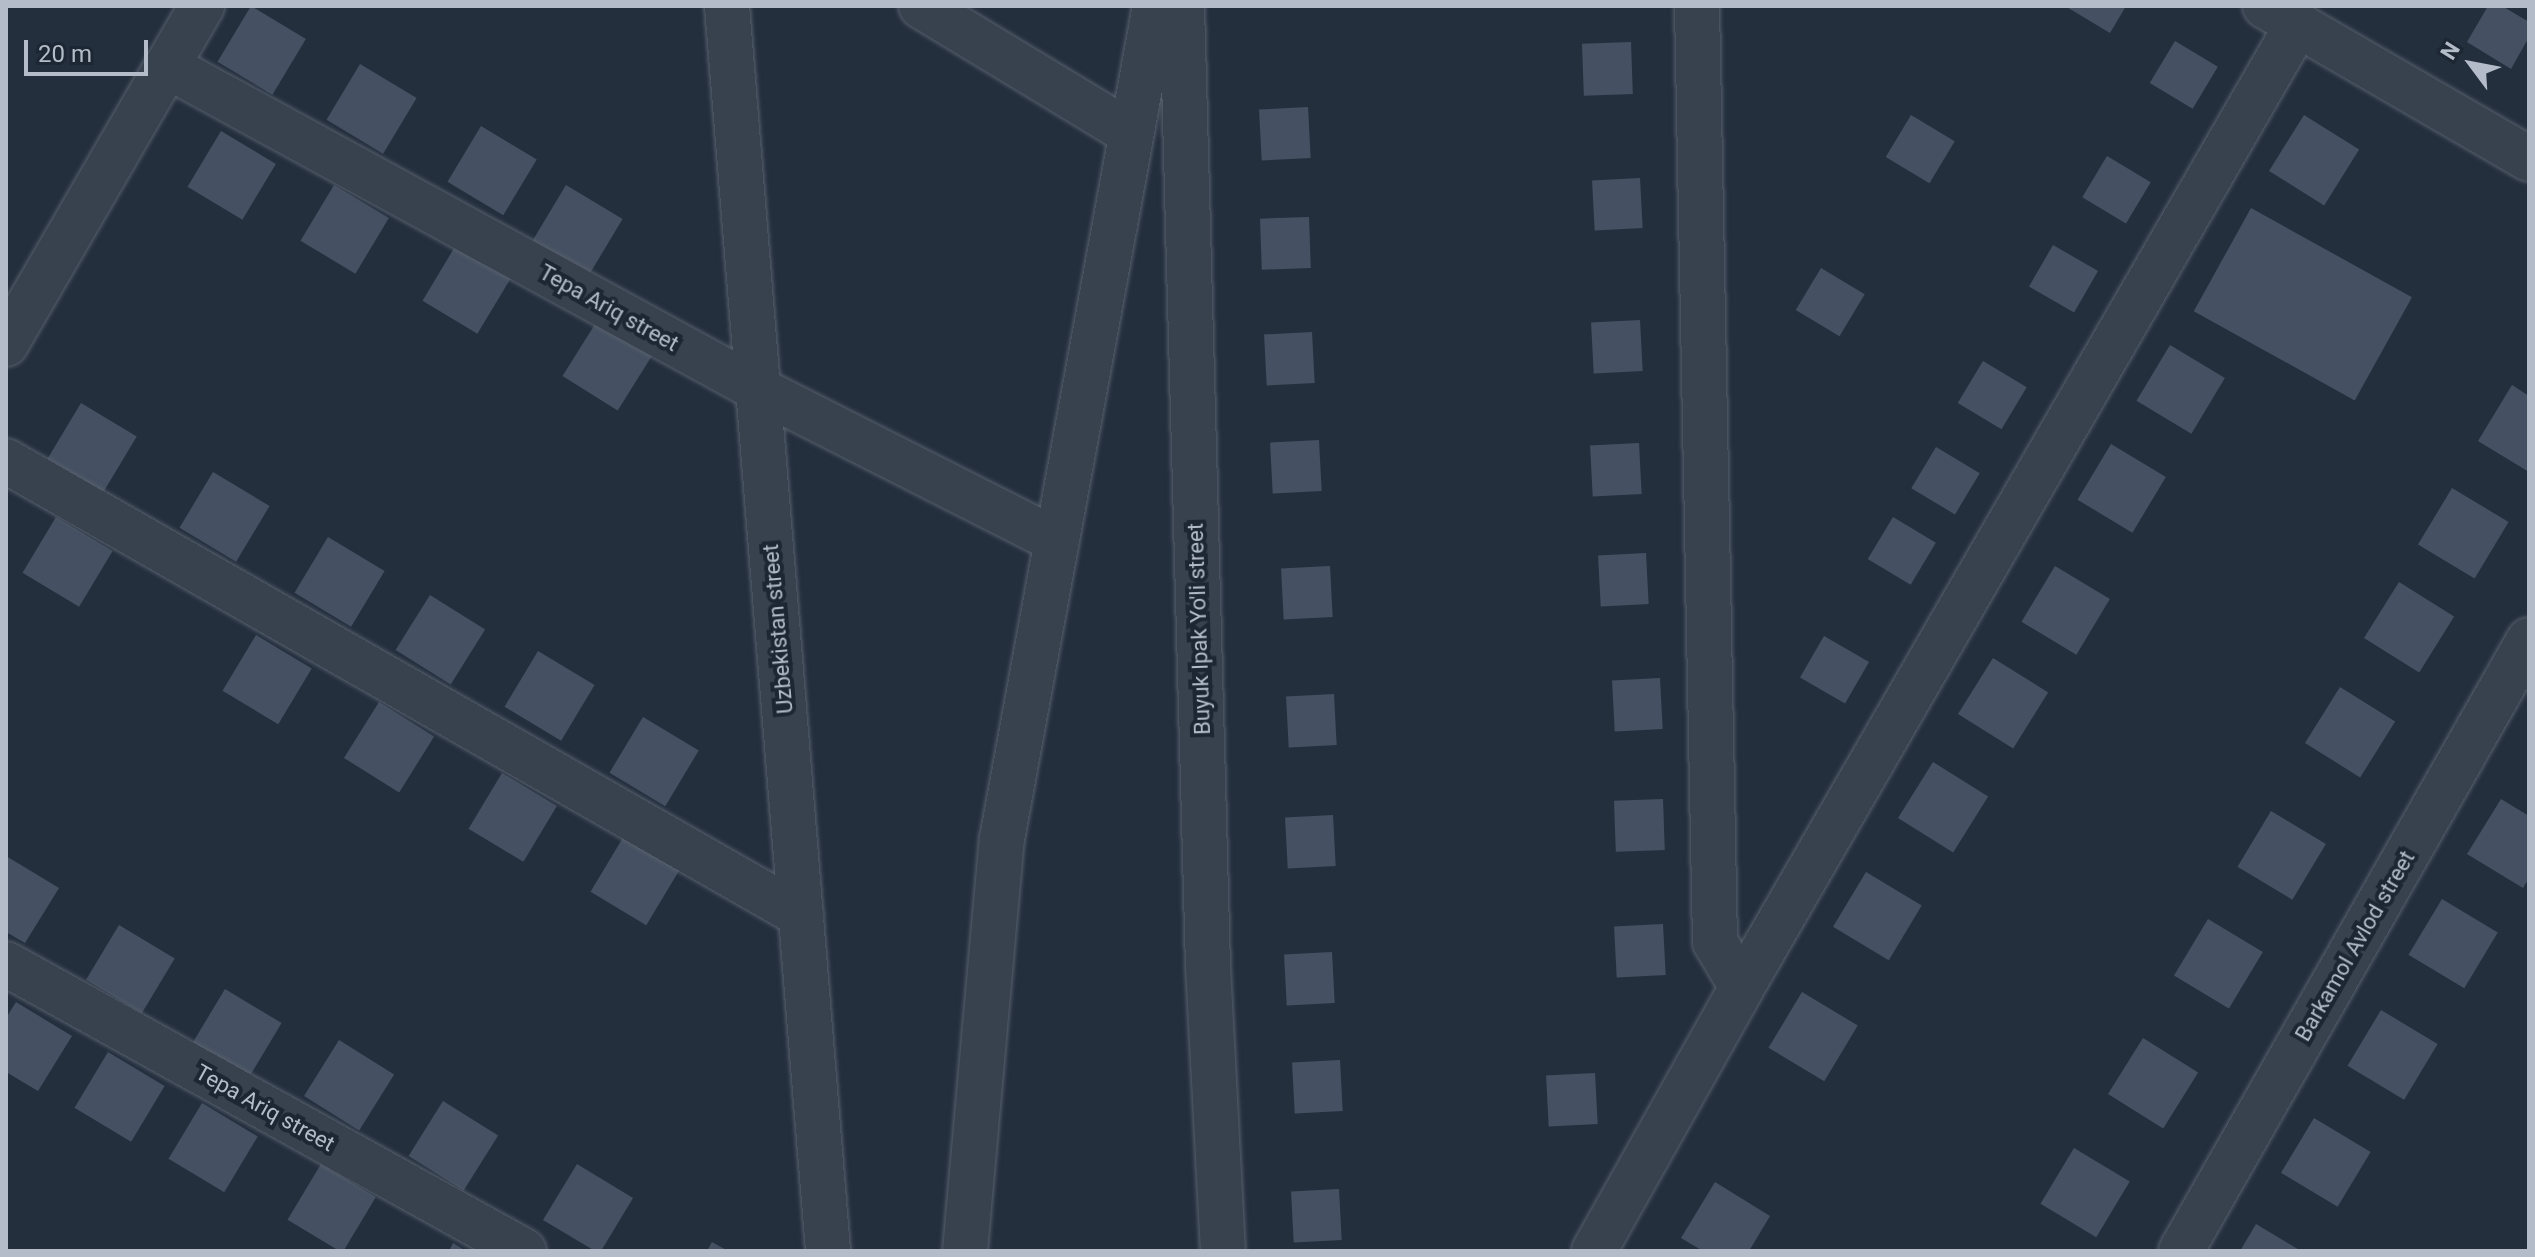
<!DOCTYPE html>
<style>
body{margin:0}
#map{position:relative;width:2535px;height:1257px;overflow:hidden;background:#242f3e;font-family:Roboto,sans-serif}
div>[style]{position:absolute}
.building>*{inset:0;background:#455162;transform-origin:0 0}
.roads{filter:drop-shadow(0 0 2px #565f6c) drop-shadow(0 0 2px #565f6c)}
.minor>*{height:44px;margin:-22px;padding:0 22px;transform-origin:22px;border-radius:22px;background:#38414e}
span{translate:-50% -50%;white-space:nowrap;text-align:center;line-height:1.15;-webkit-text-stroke:8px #1d2633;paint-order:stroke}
.street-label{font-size:22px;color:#b4bcc9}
.frame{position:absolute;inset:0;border:8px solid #b4bcc9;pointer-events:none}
.north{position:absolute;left:2431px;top:24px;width:80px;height:80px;-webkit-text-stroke:6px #1d2633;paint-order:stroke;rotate:302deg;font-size:22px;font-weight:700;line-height:32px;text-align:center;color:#b4bcc9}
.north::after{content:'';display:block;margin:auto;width:28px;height:36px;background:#b4bcc9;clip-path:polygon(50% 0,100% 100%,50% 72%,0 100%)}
.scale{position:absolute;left:24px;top:40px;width:124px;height:36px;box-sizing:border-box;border:4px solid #b4bcc9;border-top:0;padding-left:10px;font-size:24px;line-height:28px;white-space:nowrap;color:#b4bcc9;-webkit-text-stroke:6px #1d2633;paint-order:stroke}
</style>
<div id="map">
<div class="building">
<div style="left:251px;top:6px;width:64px;height:65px;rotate:31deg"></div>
<div style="clip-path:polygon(2065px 6px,2126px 6px,2110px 33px)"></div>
<div style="clip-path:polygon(2488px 6px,2502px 6px,2529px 22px,2529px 37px,2511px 69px,2467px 42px)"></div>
<div style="left:2175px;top:41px;width:50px;height:49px;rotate:31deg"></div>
<div style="left:1631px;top:42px;width:52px;height:49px;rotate:88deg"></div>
<div style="left:360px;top:64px;width:66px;height:65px;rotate:31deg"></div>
<div style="left:1308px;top:107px;width:51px;height:49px;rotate:87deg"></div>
<div style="left:1911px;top:115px;width:51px;height:49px;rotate:31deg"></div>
<div style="left:2304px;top:115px;width:65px;height:66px;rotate:32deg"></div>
<div style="left:481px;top:126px;width:65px;height:65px;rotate:31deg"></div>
<div style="left:221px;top:131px;width:64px;height:65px;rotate:31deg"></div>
<div style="left:2107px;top:156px;width:51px;height:48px;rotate:31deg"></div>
<div style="left:1640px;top:178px;width:50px;height:48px;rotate:87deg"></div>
<div style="left:334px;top:185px;width:64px;height:65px;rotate:31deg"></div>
<div style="left:566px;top:185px;width:66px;height:65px;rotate:31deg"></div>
<div style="left:2251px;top:208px;width:184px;height:118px;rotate:29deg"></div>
<div style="left:1309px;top:217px;width:51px;height:49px;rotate:88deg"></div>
<div style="left:456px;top:245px;width:64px;height:65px;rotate:31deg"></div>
<div style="left:2053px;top:245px;width:52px;height:48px;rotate:30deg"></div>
<div style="left:1821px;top:268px;width:51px;height:49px;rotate:31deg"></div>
<div style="left:1640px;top:320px;width:51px;height:49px;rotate:87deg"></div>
<div style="left:597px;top:321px;width:65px;height:65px;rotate:32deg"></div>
<div style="left:1312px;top:332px;width:51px;height:48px;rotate:87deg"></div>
<div style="left:2170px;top:345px;width:64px;height:65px;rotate:31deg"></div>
<div style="left:1983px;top:361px;width:51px;height:49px;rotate:31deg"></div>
<div style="clip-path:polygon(2512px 385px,2529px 396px,2529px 472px,2478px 441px)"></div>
<div style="left:81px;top:403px;width:65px;height:65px;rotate:31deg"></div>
<div style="left:1319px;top:440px;width:51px;height:49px;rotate:87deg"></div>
<div style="left:1639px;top:443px;width:51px;height:49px;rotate:87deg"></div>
<div style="left:2111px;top:444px;width:64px;height:65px;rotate:31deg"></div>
<div style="left:1936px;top:447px;width:51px;height:48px;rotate:31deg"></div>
<div style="left:213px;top:472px;width:66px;height:65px;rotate:31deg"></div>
<div style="left:2452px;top:488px;width:66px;height:66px;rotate:31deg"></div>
<div style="left:56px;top:517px;width:66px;height:65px;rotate:31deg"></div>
<div style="left:1893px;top:517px;width:50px;height:49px;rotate:31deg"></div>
<div style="left:328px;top:537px;width:66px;height:65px;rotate:31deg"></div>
<div style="left:1646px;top:553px;width:51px;height:48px;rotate:87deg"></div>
<div style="left:1330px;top:566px;width:51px;height:49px;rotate:87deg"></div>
<div style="left:2055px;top:566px;width:64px;height:65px;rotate:31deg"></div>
<div style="left:2399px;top:582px;width:65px;height:66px;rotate:32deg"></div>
<div style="left:430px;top:595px;width:65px;height:65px;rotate:32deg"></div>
<div style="left:256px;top:635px;width:65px;height:65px;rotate:31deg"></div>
<div style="left:1824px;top:636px;width:52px;height:48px;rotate:30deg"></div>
<div style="left:538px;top:651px;width:66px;height:65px;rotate:31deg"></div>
<div style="left:1993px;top:658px;width:65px;height:66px;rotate:32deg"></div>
<div style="left:1660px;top:678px;width:51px;height:48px;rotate:87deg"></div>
<div style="left:2340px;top:687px;width:65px;height:66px;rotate:32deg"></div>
<div style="left:1334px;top:694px;width:51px;height:48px;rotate:87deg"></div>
<div style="left:379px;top:702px;width:65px;height:66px;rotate:32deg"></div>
<div style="left:643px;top:717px;width:65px;height:65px;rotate:31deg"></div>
<div style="left:1933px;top:762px;width:65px;height:66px;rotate:32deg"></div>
<div style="left:502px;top:773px;width:64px;height:65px;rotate:31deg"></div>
<div style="left:1663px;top:799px;width:51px;height:49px;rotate:88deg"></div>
<div style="clip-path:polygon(2501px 799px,2529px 816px,2529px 878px,2523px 888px,2467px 854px)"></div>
<div style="left:2271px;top:811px;width:64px;height:65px;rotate:31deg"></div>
<div style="left:1333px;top:815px;width:51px;height:48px;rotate:87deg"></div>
<div style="left:624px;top:836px;width:65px;height:65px;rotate:31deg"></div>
<div style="clip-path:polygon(6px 856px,59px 888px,25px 943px,6px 932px)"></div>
<div style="left:1866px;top:872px;width:65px;height:64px;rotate:31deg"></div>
<div style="left:2442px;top:899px;width:65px;height:65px;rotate:31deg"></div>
<div style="left:2208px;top:919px;width:64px;height:66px;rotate:31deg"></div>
<div style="left:1663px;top:924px;width:51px;height:49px;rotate:87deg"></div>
<div style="left:119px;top:925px;width:65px;height:64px;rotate:31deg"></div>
<div style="left:1332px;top:952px;width:51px;height:48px;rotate:87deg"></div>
<div style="left:225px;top:989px;width:66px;height:64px;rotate:31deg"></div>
<div style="left:1802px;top:992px;width:65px;height:65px;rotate:31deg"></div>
<div style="clip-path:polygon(16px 1002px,72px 1036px,38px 1091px,6px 1072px,6px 1018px)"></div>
<div style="left:2381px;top:1010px;width:66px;height:65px;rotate:31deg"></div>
<div style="left:2143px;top:1038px;width:65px;height:66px;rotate:32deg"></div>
<div style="left:339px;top:1040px;width:65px;height:66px;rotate:32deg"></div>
<div style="left:108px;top:1052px;width:66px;height:65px;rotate:31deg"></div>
<div style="left:1340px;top:1060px;width:51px;height:48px;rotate:87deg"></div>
<div style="left:1595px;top:1073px;width:51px;height:49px;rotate:87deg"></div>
<div style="left:443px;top:1101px;width:65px;height:65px;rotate:32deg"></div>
<div style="left:202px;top:1103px;width:65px;height:65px;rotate:31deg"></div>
<div style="left:2314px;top:1118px;width:66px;height:64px;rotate:31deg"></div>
<div style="left:2074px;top:1148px;width:65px;height:65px;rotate:31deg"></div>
<div style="left:321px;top:1164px;width:64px;height:65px;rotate:31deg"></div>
<div style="clip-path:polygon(577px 1164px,633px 1198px,601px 1251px,595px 1251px,543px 1220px)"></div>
<div style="clip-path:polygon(1715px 1182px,1770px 1216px,1749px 1251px,1703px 1251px,1681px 1238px)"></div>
<div style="left:1339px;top:1189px;width:51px;height:48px;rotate:87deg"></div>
<div style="clip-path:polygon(2256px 1224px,2301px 1251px,2240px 1251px)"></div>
<div style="clip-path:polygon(712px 1242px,728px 1251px,707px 1251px)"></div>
<div style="clip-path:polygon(453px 1243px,466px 1251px,449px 1251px)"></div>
</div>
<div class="roads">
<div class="minor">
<div style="left:727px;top:6px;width:1249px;rotate:85.36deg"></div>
<div style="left:921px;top:6px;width:245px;rotate:31.2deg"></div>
<div style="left:1182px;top:6px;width:960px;rotate:88.45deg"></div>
<div style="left:1208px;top:966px;width:285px;rotate:87deg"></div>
<div style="left:1697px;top:6px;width:936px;rotate:88.9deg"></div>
<div style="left:1715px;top:942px;width:52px;rotate:59deg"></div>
<div style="left:2265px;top:6px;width:305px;rotate:30.1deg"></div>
<div style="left:167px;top:66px;width:674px;rotate:28.66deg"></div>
<div style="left:758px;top:389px;width:335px;rotate:26.9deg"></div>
<div style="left:6px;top:344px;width:391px;rotate:-59.9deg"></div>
<div style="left:6px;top:461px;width:916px;rotate:29.73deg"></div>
<div style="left:6px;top:964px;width:592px;rotate:28.99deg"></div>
<div style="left:965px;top:1251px;width:414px;rotate:-84.9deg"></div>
<div style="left:1002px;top:839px;width:847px;rotate:-79.59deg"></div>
<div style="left:1594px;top:1251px;width:303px;rotate:-60.7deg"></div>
<div style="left:1742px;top:987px;width:1112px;rotate:-60deg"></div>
<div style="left:2181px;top:1251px;width:703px;rotate:-60.34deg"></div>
</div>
</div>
<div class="street-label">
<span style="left:609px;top:308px;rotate:29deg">Tepa Ariq street</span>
<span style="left:778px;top:629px;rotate:-95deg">Uzbekistan street</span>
<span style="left:1199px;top:629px;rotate:-92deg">Buyuk Ipak Yo'li street</span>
<span style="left:2355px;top:946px;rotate:-60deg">Barkamol Avlod street</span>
<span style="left:265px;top:1108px;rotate:29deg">Tepa Ariq street</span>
</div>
<div class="frame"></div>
<div class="north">N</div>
<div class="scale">20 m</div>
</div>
